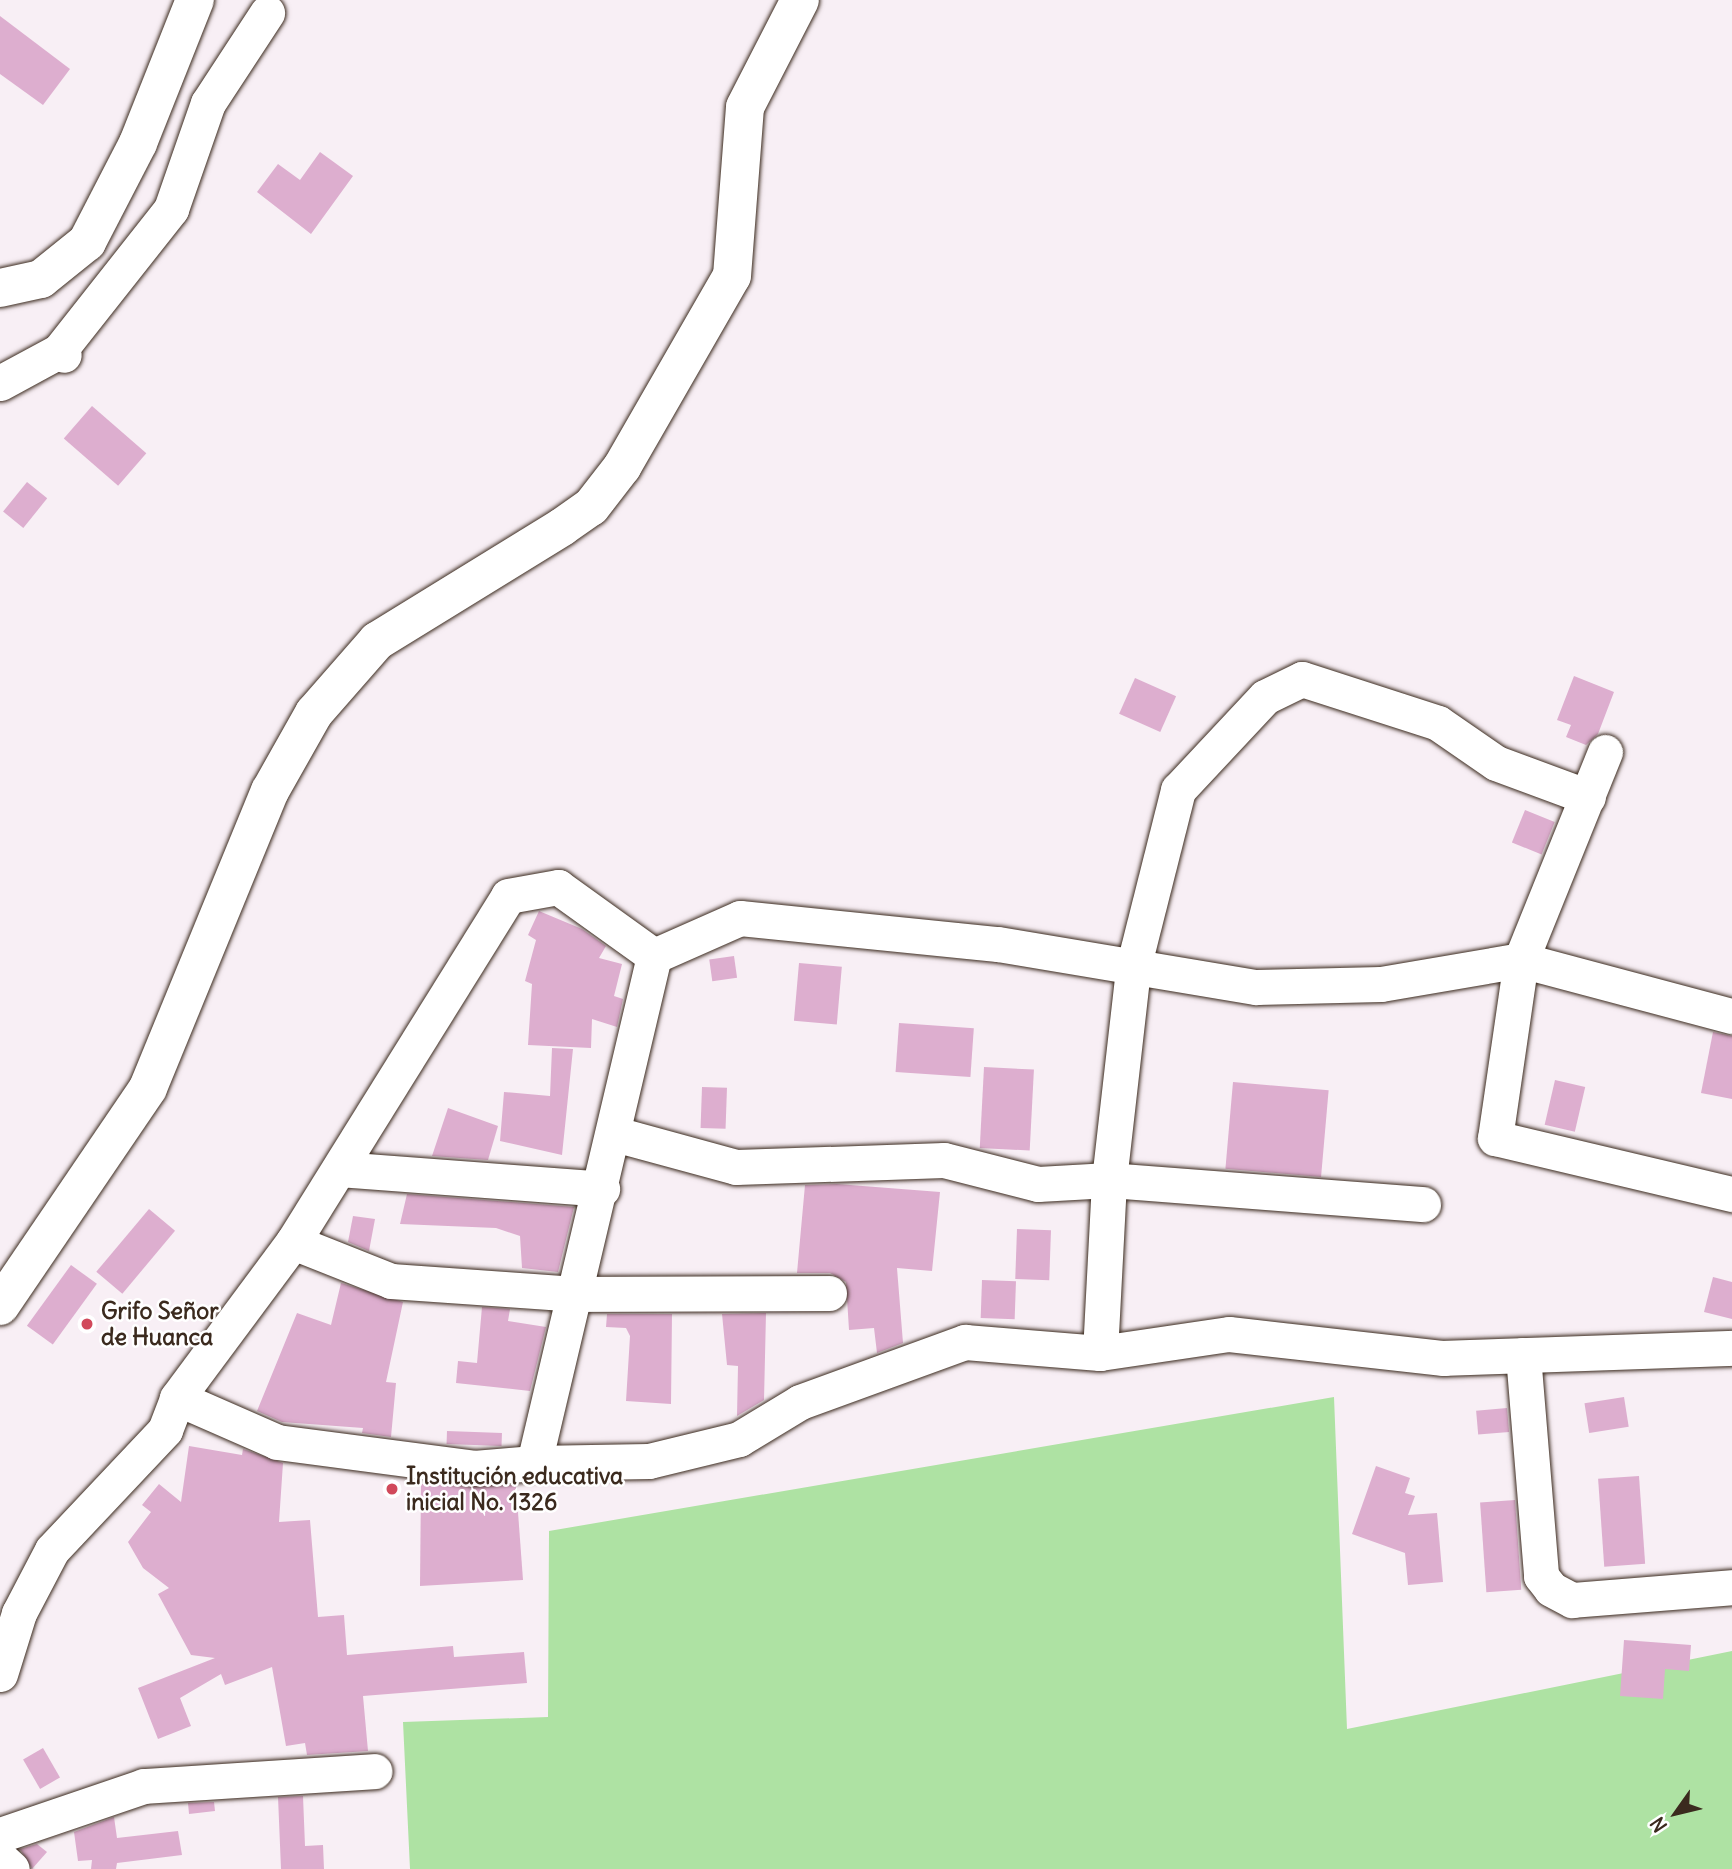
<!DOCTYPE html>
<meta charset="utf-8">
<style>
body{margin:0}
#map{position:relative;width:1732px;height:1869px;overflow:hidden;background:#f8eff5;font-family:Delius,sans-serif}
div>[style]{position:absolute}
.green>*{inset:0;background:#aee2a3}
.building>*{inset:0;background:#ddaecf;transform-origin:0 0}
.roads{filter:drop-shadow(0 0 2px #3b2a1e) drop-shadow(0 0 2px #3b2a1e)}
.minor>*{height:35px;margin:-17.5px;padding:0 17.5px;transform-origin:17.5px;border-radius:17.5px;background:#fff}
.tertiary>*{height:38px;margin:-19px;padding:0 19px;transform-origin:19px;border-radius:19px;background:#fff}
.trunk>*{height:38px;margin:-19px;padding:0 19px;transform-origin:19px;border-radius:19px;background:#fff}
.dots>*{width:19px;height:19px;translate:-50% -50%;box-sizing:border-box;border:4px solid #fff;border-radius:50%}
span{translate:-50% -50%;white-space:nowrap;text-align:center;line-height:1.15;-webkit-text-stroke:5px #fff;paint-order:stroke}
.poi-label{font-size:23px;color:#3b2a1e;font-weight:700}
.left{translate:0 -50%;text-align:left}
.north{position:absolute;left:1641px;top:1778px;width:70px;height:70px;-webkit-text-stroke:5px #fff;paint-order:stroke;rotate:236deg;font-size:19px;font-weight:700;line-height:28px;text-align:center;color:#3b2a1e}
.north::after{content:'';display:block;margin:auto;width:24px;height:32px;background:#3b2a1e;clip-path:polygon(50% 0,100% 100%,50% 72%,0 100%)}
</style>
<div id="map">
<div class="green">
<div style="clip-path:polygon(1334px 1397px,1347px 1729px,1732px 1651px,1732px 1869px,410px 1869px,403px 1722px,548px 1717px,549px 1531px)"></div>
</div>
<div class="building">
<div style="clip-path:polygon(0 16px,70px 69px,43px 105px,0 74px)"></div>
<div style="clip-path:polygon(320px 152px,353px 176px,311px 234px,257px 192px,278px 164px,300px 180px)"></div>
<div style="left:92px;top:406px;width:72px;height:43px;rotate:41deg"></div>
<div style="left:27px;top:482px;width:26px;height:38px;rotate:39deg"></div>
<div style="clip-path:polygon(1574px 676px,1614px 692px,1598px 734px,1586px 745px,1566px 737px,1571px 725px,1557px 720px)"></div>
<div style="left:1135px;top:678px;width:45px;height:39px;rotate:24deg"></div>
<div style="left:1525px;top:810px;width:32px;height:35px;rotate:22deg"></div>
<div style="clip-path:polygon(539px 911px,582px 929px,606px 946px,599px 958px,622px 964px,614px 996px,623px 999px,617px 1027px,592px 1019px,591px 1048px,528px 1045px,532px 984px,525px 981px,536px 940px,528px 935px)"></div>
<div style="left:734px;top:956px;width:22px;height:25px;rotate:82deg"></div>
<div style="left:799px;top:963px;width:43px;height:58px;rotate:5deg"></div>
<div style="left:899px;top:1023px;width:75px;height:49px;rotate:4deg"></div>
<div style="clip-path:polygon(1713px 1032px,1732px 1036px,1732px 1099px,1701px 1093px)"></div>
<div style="clip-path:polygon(552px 1048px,573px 1049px,562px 1155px,500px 1141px,504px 1092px,550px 1096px)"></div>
<div style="left:984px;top:1067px;width:50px;height:81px;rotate:3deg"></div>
<div style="left:1555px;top:1080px;width:31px;height:46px;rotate:13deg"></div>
<div style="left:1233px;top:1082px;width:96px;height:87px;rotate:5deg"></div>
<div style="left:702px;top:1087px;width:25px;height:41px;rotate:2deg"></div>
<div style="clip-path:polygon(448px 1108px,498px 1126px,488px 1160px,432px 1156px)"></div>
<div style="clip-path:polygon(837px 1184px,940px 1192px,932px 1271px,897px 1268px,903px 1343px,877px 1353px,874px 1328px,849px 1330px,846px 1282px,830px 1273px,797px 1273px,805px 1185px)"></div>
<div style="clip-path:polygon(407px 1194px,574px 1207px,558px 1272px,522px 1268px,520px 1236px,496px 1228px,400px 1224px)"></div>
<div style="left:149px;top:1209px;width:34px;height:82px;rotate:40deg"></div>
<div style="clip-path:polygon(353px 1216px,375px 1219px,369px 1251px,348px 1242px)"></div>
<div style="left:1017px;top:1229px;width:34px;height:50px;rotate:2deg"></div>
<div style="left:71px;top:1265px;width:32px;height:75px;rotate:36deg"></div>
<div style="clip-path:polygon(1713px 1277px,1732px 1282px,1732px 1319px,1704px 1312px)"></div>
<div style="left:982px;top:1280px;width:34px;height:38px;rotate:2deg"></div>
<div style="clip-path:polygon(341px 1283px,403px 1302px,386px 1382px,396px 1383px,391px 1437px,362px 1433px,363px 1428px,282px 1422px,257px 1411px,297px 1313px,331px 1325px)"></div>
<div style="clip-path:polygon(482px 1307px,510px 1309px,508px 1321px,546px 1327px,530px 1391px,456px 1383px,458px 1361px,477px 1363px)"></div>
<div style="clip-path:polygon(766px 1313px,764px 1400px,737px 1416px,738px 1366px,727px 1365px,722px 1314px)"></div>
<div style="clip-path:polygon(607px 1314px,672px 1314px,671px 1404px,626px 1401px,630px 1336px,626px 1328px,606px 1327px)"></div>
<div style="left:1624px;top:1397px;width:30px;height:40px;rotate:81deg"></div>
<div style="left:1507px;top:1408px;width:24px;height:31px;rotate:85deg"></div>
<div style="left:447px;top:1431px;width:55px;height:13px;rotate:2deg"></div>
<div style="clip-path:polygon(189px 1446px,242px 1455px,243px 1449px,283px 1463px,279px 1522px,310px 1520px,318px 1617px,344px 1615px,347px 1655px,453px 1646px,454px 1657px,524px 1652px,527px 1683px,363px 1696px,368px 1751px,307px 1755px,305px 1743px,286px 1746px,272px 1667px,225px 1685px,221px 1674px,180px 1698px,191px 1726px,158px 1739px,138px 1688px,215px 1658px,191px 1655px,158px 1594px,169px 1588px,143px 1568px,128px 1542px,151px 1512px,142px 1505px,159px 1484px,181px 1502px)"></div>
<div style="clip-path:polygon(1376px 1466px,1410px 1478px,1405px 1493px,1415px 1496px,1408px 1515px,1437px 1513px,1443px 1582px,1408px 1585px,1405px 1553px,1352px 1534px)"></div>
<div style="left:1639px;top:1476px;width:88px;height:41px;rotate:86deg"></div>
<div style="clip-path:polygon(421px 1484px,516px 1485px,523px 1580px,420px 1586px)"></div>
<div style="left:1515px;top:1500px;width:90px;height:35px;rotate:86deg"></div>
<div style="clip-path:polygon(1624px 1640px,1691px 1645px,1689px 1671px,1665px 1669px,1663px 1699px,1620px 1696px)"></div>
<div style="left:43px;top:1748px;width:34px;height:23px;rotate:60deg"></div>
<div style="clip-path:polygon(303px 1796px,305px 1846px,323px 1845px,324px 1869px,281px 1869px,278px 1797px)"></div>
<div style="clip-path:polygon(214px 1802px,215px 1811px,189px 1814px,188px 1803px)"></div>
<div style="clip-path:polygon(114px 1817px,117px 1838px,178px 1831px,182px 1855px,117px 1863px,116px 1869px,91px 1869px,92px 1860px,78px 1861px,74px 1832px)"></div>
<div style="clip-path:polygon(37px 1844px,47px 1852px,32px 1869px,20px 1849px)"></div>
</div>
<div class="roads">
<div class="minor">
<div style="left:59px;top:351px;width:181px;rotate:-51.7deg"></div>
<div style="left:171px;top:209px;width:112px;rotate:-70.8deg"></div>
<div style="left:208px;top:103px;width:108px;rotate:-56.8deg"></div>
<div style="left:0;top:383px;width:67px;rotate:-28.5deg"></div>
<div style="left:59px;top:351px;width:6px;rotate:39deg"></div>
<div style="left:1605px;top:752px;width:224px;rotate:112deg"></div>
<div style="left:1521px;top:960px;width:180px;rotate:98.3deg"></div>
<div style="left:1495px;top:1138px;width:244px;rotate:13.3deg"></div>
<div style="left:654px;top:956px;width:94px;rotate:-23.8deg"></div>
<div style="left:740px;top:918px;width:259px;rotate:5.8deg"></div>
<div style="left:998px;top:944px;width:262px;rotate:9.5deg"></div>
<div style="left:1256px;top:987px;width:125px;rotate:-1.4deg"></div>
<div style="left:1381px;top:984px;width:142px;rotate:-9.7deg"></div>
<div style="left:1521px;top:960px;width:218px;rotate:14.9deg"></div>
<div style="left:615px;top:1134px;width:125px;rotate:15.3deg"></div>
<div style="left:736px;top:1167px;width:208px;rotate:-1.9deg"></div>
<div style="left:944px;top:1160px;width:97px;rotate:14.3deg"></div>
<div style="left:1038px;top:1184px;width:71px;rotate:-3.2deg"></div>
<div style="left:1109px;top:1180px;width:315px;rotate:4.4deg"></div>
<div style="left:339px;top:1169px;width:264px;rotate:4.3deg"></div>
<div style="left:293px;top:1242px;width:105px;rotate:21.7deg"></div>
<div style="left:391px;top:1281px;width:188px;rotate:4deg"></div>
<div style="left:579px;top:1294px;width:250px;rotate:-0.2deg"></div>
<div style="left:1100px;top:1353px;width:173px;rotate:-87deg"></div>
<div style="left:1109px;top:1180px;width:213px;rotate:-83.5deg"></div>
<div style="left:1133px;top:968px;width:184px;rotate:-75.8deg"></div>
<div style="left:1178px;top:790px;width:127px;rotate:-46.9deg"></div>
<div style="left:1265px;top:697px;width:41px;rotate:-25.9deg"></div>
<div style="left:1302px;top:679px;width:143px;rotate:17.9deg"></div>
<div style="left:1438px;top:723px;width:70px;rotate:34.6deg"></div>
<div style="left:1496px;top:763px;width:98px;rotate:20.3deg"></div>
<div style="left:1523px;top:1355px;width:222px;rotate:85.3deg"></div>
<div style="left:1541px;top:1576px;width:16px;rotate:52deg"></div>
<div style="left:1551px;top:1589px;width:24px;rotate:28deg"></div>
<div style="left:1572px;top:1600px;width:161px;rotate:-4.6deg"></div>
<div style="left:177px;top:1398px;width:109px;rotate:23.7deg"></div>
<div style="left:277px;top:1442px;width:199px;rotate:7.5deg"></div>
<div style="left:474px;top:1468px;width:60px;rotate:-4.8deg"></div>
<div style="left:0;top:1674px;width:64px;rotate:-72.7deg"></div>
<div style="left:19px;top:1613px;width:71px;rotate:-62.4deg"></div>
<div style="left:52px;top:1550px;width:165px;rotate:-46.7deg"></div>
<div style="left:165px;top:1430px;width:34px;rotate:-69deg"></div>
<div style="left:177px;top:1398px;width:194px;rotate:-53.4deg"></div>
<div style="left:293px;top:1242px;width:407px;rotate:-58.1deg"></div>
<div style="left:508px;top:896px;width:51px;rotate:-10.2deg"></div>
<div style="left:558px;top:887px;width:118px;rotate:35.7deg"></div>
<div style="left:654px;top:956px;width:521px;rotate:103.32deg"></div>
<div style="left:534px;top:1463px;width:115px;rotate:-1deg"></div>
<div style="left:649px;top:1461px;width:93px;rotate:-13.7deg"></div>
<div style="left:739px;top:1439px;width:71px;rotate:-31.2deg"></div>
<div style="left:800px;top:1402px;width:176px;rotate:-20deg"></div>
<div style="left:965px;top:1342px;width:135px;rotate:4.7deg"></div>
<div style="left:1100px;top:1353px;width:130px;rotate:-8.4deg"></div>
<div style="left:1229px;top:1334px;width:216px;rotate:6.4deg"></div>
<div style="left:1444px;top:1358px;width:288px;rotate:-2deg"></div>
<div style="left:0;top:1835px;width:152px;rotate:-18.8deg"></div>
<div style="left:144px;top:1786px;width:231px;rotate:-3.7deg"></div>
<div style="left:0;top:1858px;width:16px;rotate:43deg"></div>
</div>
<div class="tertiary">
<div style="left:0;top:288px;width:42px;rotate:-12.4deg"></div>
<div style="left:41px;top:279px;width:59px;rotate:-38.8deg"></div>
<div style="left:87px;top:242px;width:111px;rotate:-62.7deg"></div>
<div style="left:138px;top:143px;width:154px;rotate:-68.3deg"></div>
</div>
<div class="trunk">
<div style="left:0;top:1306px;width:263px;rotate:-55.8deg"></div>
<div style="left:148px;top:1088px;width:321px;rotate:-67.7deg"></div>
<div style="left:270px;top:791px;width:90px;rotate:-60.6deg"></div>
<div style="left:314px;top:713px;width:96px;rotate:-48.8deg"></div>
<div style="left:377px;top:641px;width:217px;rotate:-31.6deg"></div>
<div style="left:562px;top:527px;width:35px;rotate:-35deg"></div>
<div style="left:591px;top:507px;width:51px;rotate:-52.2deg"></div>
<div style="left:622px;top:467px;width:220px;rotate:-60.1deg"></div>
<div style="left:732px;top:276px;width:169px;rotate:-85.6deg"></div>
<div style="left:745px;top:107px;width:120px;rotate:-62.8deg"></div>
</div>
</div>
<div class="dots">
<div style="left:87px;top:1324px;background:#d1495b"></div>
<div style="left:392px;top:1489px;background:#d1495b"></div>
</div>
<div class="poi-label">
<span class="left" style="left:101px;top:1324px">Grifo Señor<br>de Huanca</span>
<span class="left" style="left:406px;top:1489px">Institución educativa<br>inicial No. 1326</span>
</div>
<div class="north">N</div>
</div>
